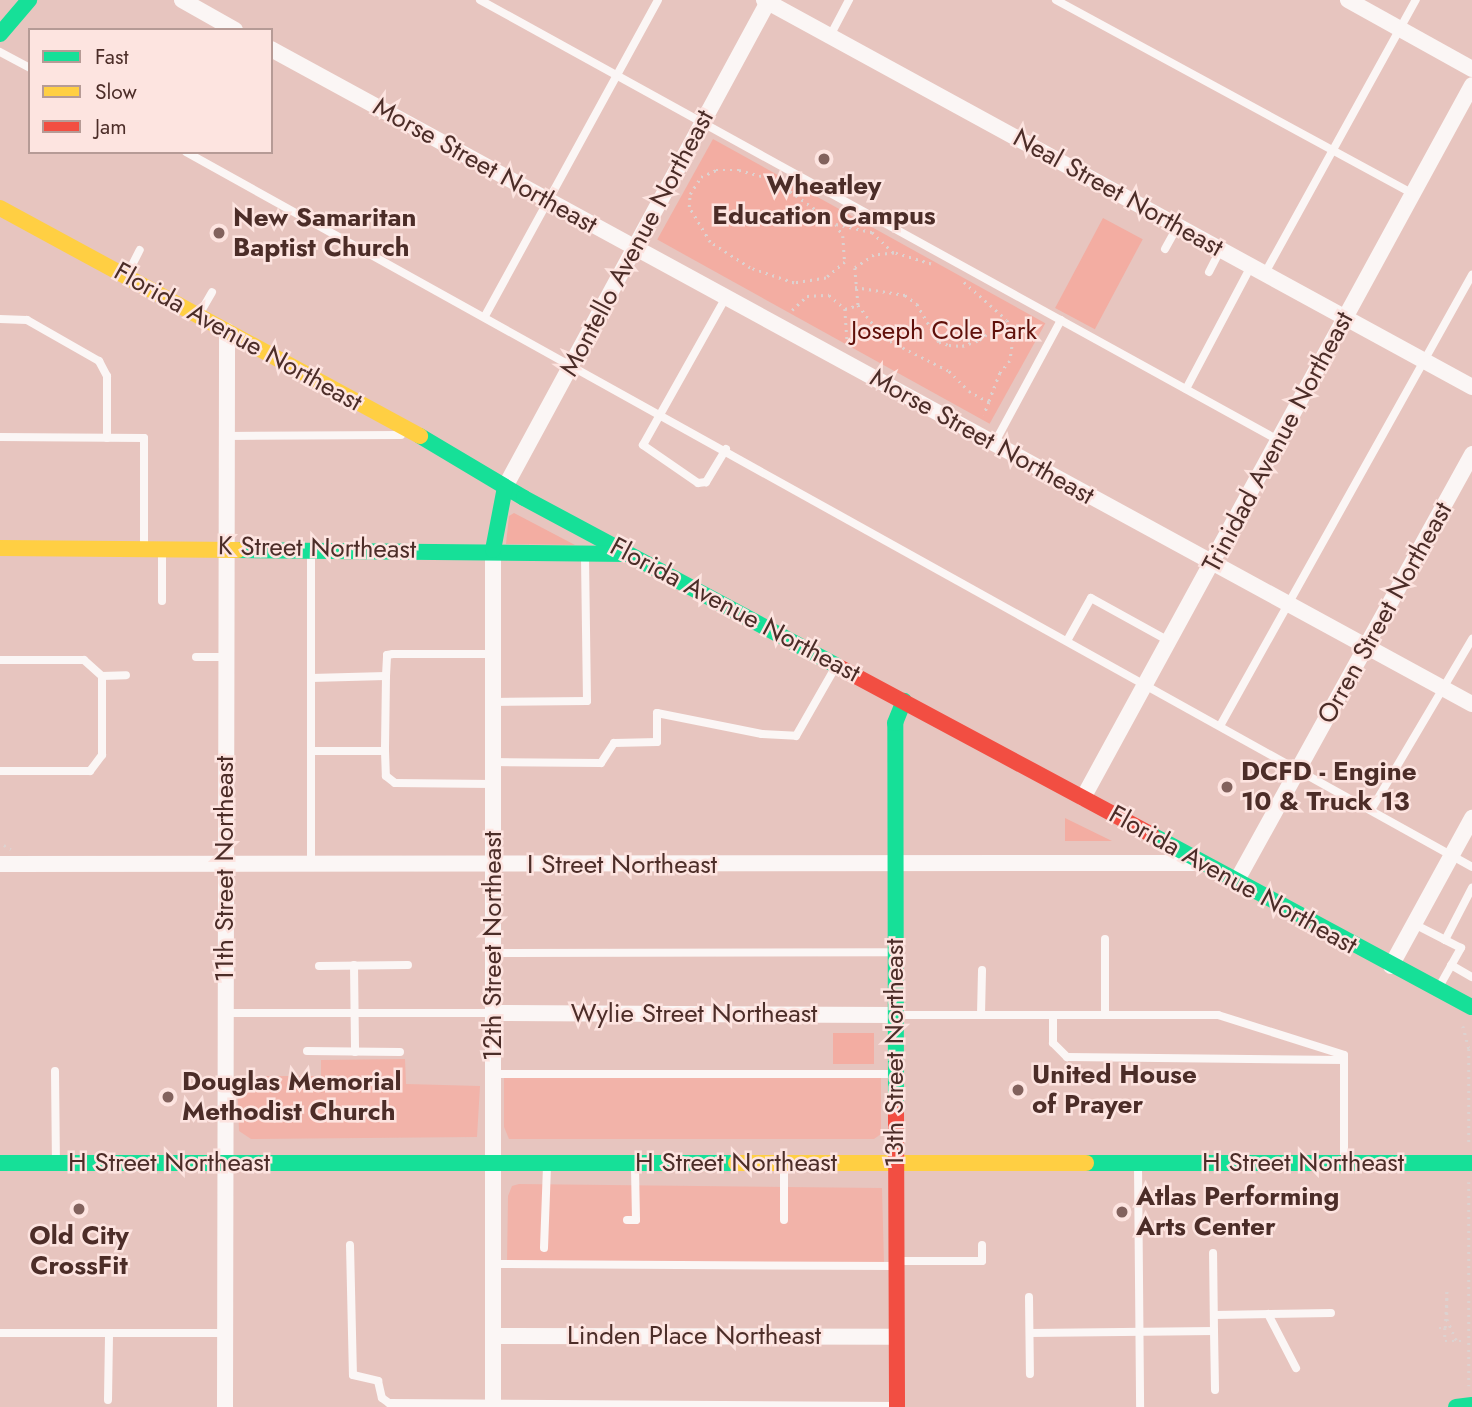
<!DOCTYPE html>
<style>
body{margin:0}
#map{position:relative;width:1472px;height:1407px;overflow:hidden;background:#e7c5bf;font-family:Jost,sans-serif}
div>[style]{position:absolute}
.built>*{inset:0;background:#f2b3a9}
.green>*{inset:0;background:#f3ada2;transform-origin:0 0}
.path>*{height:2.5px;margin-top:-1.25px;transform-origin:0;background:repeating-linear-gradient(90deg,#ddd2d0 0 2px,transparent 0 7px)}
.lane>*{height:8px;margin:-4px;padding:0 4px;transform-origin:4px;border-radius:4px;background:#fbf6f5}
.street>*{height:16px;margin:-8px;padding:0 8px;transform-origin:8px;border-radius:8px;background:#fbf6f5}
.fast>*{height:16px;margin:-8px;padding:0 8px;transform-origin:8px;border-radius:8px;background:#16e098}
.slow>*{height:16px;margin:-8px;padding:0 8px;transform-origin:8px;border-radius:8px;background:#ffcf43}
.jam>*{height:16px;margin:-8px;padding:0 8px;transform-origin:8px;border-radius:8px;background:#f24e42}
.dots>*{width:19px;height:19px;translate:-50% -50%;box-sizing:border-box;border:4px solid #fde4e0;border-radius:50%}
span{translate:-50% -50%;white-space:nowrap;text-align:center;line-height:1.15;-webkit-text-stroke:5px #fde4e0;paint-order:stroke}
.street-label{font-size:26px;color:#4c2d28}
.poi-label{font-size:26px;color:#4c2d28;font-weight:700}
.left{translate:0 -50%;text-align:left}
.park-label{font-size:26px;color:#60100a}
.legend{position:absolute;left:28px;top:28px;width:245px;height:126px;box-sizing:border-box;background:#fde4e0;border:2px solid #b69b96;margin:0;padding:9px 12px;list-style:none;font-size:21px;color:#4c2d28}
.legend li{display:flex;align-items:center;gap:14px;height:35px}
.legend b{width:35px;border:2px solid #b69b96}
</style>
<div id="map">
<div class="built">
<div style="clip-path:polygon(405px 1059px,406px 1084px,480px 1086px,477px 1137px,251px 1139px,239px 1131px,237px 1076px,321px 1076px,321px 1060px)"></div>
<div style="clip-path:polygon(504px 1076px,881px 1077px,881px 1134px,874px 1139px,509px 1139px,504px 1127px)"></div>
<div style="clip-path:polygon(519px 1184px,882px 1188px,884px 1264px,507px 1264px,508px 1196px,512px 1186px)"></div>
</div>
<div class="green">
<div style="left:713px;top:139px;width:380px;height:115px;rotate:29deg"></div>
<div style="left:1103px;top:218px;width:45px;height:102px;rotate:28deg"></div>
<div style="clip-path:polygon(514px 513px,575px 545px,506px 544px,509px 516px)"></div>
<div style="clip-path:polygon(1065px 818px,1112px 841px,1065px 841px)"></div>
<div style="left:833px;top:1033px;width:41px;height:31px"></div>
</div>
<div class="path">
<div style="left:836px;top:224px;width:14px;rotate:60deg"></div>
<div style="left:843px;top:236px;width:26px;rotate:86deg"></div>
<div style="left:845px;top:262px;width:25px;rotate:140deg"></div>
<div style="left:826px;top:278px;width:32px;rotate:171deg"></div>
<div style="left:794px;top:283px;width:46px;rotate:-161.2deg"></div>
<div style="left:750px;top:268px;width:48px;rotate:-147deg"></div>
<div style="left:710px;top:242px;width:41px;rotate:-121deg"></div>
<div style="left:689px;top:207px;width:13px;rotate:-86deg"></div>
<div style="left:690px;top:194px;width:20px;rotate:-57deg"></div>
<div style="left:701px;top:177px;width:17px;rotate:-25deg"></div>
<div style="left:716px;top:170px;width:23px"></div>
<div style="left:739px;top:170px;width:35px;rotate:15deg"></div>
<div style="left:773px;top:179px;width:77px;rotate:35.5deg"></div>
<div style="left:836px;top:224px;width:37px;rotate:13deg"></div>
<div style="left:872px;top:232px;width:30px;rotate:44deg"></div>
<div style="left:931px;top:264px;width:39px;rotate:-163deg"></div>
<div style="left:894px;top:253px;width:20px;rotate:174deg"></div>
<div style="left:874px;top:255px;width:23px;rotate:146deg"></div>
<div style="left:855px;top:268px;width:37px;rotate:85deg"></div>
<div style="left:858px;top:305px;width:42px;rotate:51.8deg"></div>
<div style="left:884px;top:338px;width:73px;rotate:26.9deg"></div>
<div style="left:949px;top:371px;width:28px;rotate:45deg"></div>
<div style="left:969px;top:391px;width:23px;rotate:29deg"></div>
<div style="left:989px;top:402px;width:14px;rotate:111deg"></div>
<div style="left:964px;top:282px;width:57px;rotate:41.5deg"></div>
<div style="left:1007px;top:320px;width:15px;rotate:62deg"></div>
<div style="left:1014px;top:333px;width:28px;rotate:98deg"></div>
<div style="left:1010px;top:361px;width:16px;rotate:130deg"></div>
<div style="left:1000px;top:373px;width:31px;rotate:111deg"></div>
<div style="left:855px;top:287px;width:51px;rotate:9.1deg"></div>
<div style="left:905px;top:295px;width:15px;rotate:37deg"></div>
<div style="left:917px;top:304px;width:44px;rotate:59.9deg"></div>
<div style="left:939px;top:342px;width:10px;rotate:17deg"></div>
<div style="left:949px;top:345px;width:13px;rotate:4deg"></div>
<div style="left:962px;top:346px;width:18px;rotate:-19deg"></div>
<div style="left:979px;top:340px;width:34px;rotate:-36deg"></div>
<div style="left:845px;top:309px;width:14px;rotate:-17deg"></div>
<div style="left:792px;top:310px;width:21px;rotate:-43deg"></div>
<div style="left:807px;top:296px;width:22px;rotate:-3deg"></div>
<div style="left:829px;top:295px;width:21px;rotate:41deg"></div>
<div style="left:845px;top:309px;width:31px;rotate:86deg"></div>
<div style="left:4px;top:845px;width:8px;rotate:30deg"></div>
<div style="left:1463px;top:1026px;width:24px;rotate:75deg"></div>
<div style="left:1469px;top:1049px;width:95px;rotate:90deg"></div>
<div style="left:1469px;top:1182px;width:204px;rotate:90deg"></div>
<div style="left:1439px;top:1328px;width:6px"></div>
<div style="left:1445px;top:1328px;width:36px;rotate:-87deg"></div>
<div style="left:1447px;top:1292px;width:27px;rotate:90deg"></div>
<div style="left:1447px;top:1319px;width:24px;rotate:66deg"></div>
<div style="left:1445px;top:1328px;width:13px;rotate:90deg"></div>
<div style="left:1445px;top:1341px;width:16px"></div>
</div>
<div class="lane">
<div style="left:480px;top:0;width:913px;rotate:28.87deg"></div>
<div style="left:1056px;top:0;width:406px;rotate:28.5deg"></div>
<div style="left:830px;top:36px;width:41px;rotate:-62.2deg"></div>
<div style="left:0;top:52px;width:34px;rotate:28deg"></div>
<div style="left:186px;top:152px;width:1471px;rotate:29.07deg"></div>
<div style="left:1165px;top:249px;width:26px;rotate:-61deg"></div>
<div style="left:1209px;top:272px;width:25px;rotate:-63deg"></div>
<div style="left:1265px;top:273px;width:312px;rotate:-61.1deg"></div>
<div style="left:127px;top:275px;width:28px;rotate:-63deg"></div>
<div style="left:200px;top:313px;width:24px;rotate:-60deg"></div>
<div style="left:485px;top:316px;width:360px;rotate:-61.3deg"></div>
<div style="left:0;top:319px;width:27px;rotate:2deg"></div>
<div style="left:27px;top:320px;width:83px;rotate:29.7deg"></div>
<div style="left:99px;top:361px;width:17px;rotate:62deg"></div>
<div style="left:107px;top:376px;width:62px;rotate:90deg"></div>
<div style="left:1186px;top:389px;width:139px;rotate:-62.1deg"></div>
<div style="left:226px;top:436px;width:175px;rotate:-0.3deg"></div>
<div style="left:0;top:437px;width:144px;rotate:0.4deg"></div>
<div style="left:144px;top:438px;width:109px;rotate:90deg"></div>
<div style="left:994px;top:444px;width:141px;rotate:-61.6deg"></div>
<div style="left:726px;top:449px;width:39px;rotate:121deg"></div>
<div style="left:706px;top:482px;width:8px;rotate:173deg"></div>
<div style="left:698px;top:483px;width:67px;rotate:-145.4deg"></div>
<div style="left:643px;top:445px;width:170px;rotate:-60.7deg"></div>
<div style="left:162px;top:550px;width:51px;rotate:90deg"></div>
<div style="left:311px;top:551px;width:313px;rotate:90deg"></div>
<div style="left:1068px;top:639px;width:47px;rotate:-60.7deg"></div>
<div style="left:1091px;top:598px;width:89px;rotate:28.9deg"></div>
<div style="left:196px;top:657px;width:29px"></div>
<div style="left:0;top:660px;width:84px"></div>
<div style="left:84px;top:660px;width:24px;rotate:42deg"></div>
<div style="left:386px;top:676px;width:21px;rotate:-87deg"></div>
<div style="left:387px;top:655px;width:6px;rotate:-9deg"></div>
<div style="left:393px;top:654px;width:99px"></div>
<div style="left:311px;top:678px;width:75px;rotate:-1.5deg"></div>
<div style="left:386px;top:676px;width:75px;rotate:90.8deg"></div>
<div style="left:385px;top:751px;width:74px;rotate:180deg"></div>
<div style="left:492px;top:702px;width:95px;rotate:-0.6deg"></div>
<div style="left:587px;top:701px;width:147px;rotate:-90.8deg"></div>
<div style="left:1220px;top:726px;width:517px;rotate:-60.81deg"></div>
<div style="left:385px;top:751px;width:25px;rotate:88deg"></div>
<div style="left:386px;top:776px;width:11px;rotate:38deg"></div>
<div style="left:395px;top:783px;width:97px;rotate:0.6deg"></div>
<div style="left:492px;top:762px;width:109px;rotate:0.5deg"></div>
<div style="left:601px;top:763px;width:24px;rotate:-57deg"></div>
<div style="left:614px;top:743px;width:43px;rotate:-1.3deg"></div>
<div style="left:657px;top:742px;width:29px;rotate:-90deg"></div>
<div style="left:657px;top:713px;width:107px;rotate:11.3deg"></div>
<div style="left:762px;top:734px;width:34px;rotate:3deg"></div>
<div style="left:796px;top:736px;width:78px;rotate:-60.2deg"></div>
<div style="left:0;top:771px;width:90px"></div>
<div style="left:90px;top:771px;width:20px;rotate:-53deg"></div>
<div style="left:102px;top:755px;width:79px;rotate:-90deg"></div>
<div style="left:102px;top:676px;width:24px;rotate:-2deg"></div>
<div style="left:1371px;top:810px;width:199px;rotate:-59.4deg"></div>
<div style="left:1414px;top:924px;width:35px;rotate:27deg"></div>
<div style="left:1445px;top:940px;width:59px;rotate:-62.6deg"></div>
<div style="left:1105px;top:939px;width:76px;rotate:90deg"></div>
<div style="left:492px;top:953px;width:403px;rotate:-0.1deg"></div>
<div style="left:354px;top:965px;width:87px;rotate:89.3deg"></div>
<div style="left:1451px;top:965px;width:24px;rotate:30deg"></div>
<div style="left:319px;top:966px;width:89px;rotate:-0.6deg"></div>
<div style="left:1439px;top:987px;width:45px;rotate:-60.6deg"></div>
<div style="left:1461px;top:948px;width:18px;rotate:-153deg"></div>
<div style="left:225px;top:1013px;width:268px"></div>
<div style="left:898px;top:1015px;width:320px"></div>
<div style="left:1218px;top:1015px;width:132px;rotate:17.6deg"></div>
<div style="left:1344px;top:1055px;width:105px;rotate:90deg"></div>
<div style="left:981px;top:1015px;width:45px;rotate:-88.7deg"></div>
<div style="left:1053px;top:1015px;width:28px;rotate:90deg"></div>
<div style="left:1053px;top:1043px;width:20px;rotate:45deg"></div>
<div style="left:1067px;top:1057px;width:277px;rotate:0.6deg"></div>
<div style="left:307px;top:1051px;width:93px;rotate:0.6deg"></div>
<div style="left:55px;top:1071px;width:89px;rotate:89.4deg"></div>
<div style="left:493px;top:1074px;width:402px"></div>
<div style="left:1138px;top:1165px;width:242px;rotate:89.5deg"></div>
<div style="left:784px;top:1167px;width:53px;rotate:90deg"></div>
<div style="left:627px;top:1220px;width:9px"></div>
<div style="left:636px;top:1220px;width:54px;rotate:-91.1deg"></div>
<div style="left:350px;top:1245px;width:130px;rotate:88.7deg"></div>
<div style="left:353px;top:1375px;width:26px;rotate:13deg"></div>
<div style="left:378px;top:1381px;width:17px;rotate:77deg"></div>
<div style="left:382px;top:1398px;width:9px;rotate:36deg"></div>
<div style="left:389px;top:1403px;width:508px;rotate:0.34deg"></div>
<div style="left:544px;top:1248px;width:82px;rotate:-87.9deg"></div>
<div style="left:898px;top:1261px;width:84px"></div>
<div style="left:982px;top:1261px;width:16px;rotate:-90deg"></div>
<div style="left:493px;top:1264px;width:403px;rotate:0.3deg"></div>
<div style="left:1029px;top:1297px;width:77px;rotate:89.3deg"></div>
<div style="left:1268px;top:1314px;width:61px;rotate:62.6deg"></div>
<div style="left:1214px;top:1315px;width:117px;rotate:-1deg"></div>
<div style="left:1214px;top:1331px;width:59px;rotate:89deg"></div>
<div style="left:0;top:1333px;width:225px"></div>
<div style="left:1030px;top:1333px;width:184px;rotate:-0.6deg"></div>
<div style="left:1214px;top:1331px;width:78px;rotate:-90.7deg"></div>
<div style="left:108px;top:1400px;width:67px;rotate:-89.1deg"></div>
</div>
<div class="street">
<div style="left:182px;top:0;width:61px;rotate:29.5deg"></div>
<div style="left:764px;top:0;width:807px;rotate:28.66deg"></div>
<div style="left:1348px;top:0;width:142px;rotate:29.1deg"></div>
<div style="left:271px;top:49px;width:1368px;rotate:28.61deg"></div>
<div style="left:505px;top:487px;width:554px;rotate:-61.54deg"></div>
<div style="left:1083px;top:798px;width:812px;rotate:-61.38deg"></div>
<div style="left:0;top:864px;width:1201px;rotate:-0.05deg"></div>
<div style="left:1236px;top:882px;width:489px;rotate:-61.1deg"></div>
<div style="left:1391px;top:966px;width:169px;rotate:-61.3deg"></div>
<div style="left:493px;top:1013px;width:402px;rotate:0.3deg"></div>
<div style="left:493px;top:1336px;width:403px;rotate:0.1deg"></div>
<div style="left:225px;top:1407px;width:1076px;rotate:-89.89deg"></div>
<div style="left:493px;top:1407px;width:857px;rotate:-90deg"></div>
</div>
<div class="fast">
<div style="left:0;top:34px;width:45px;rotate:-49.5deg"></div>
<div style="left:420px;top:436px;width:121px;rotate:30.8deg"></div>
<div style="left:524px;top:498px;width:355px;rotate:28.2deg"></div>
<div style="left:238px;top:550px;width:390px;rotate:0.6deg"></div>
<div style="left:493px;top:550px;width:64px;rotate:-79.2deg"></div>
<div style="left:1152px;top:835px;width:363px;rotate:28.3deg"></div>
<div style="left:896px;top:1113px;width:390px;rotate:-90.1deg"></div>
<div style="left:895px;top:723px;width:24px;rotate:-68deg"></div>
<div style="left:0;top:1163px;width:736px"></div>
<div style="left:1086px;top:1163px;width:386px"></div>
<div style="left:1456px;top:1407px;width:16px;rotate:-7deg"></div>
</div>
<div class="slow">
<div style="left:0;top:208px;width:478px;rotate:28.5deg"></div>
<div style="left:0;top:548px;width:238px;rotate:0.5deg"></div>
<div style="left:736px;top:1163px;width:350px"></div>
</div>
<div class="jam">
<div style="left:837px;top:666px;width:357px;rotate:28.2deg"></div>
<div style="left:896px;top:1113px;width:294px;rotate:89.8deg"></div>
</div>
<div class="dots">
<div style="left:824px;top:159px;background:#82625d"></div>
<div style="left:219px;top:233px;background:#82625d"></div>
<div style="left:1227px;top:787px;background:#82625d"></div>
<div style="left:1018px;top:1090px;background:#82625d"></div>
<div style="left:168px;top:1097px;background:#82625d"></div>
<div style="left:79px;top:1209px;background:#82625d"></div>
<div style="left:1122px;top:1212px;background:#82625d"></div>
</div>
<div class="street-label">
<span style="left:485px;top:166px;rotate:29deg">Morse Street Northeast</span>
<span style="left:1118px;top:193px;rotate:29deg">Neal Street Northeast</span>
<span style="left:637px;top:243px;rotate:-62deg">Montello Avenue Northeast</span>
<span style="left:238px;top:337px;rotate:29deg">Florida Avenue Northeast</span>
<span style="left:982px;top:437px;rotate:29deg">Morse Street Northeast</span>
<span style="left:1278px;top:442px;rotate:-62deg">Trinidad Avenue Northeast</span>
<span style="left:317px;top:548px;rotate:1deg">K Street Northeast</span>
<span style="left:735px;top:610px;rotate:28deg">Florida Avenue Northeast</span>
<span style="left:1385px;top:613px;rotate:-61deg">Orren Street Northeast</span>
<span style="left:622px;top:865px">I Street Northeast</span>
<span style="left:225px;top:869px;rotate:-90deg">11th Street Northeast</span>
<span style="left:1233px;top:880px;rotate:29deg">Florida Avenue Northeast</span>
<span style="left:493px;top:946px;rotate:-90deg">12th Street Northeast</span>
<span style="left:694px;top:1014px">Wylie Street Northeast</span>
<span style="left:895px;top:1053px;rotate:-90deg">13th Street Northeast</span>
<span style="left:169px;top:1163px">H Street Northeast</span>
<span style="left:736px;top:1163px">H Street Northeast</span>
<span style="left:1303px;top:1163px">H Street Northeast</span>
<span style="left:694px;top:1336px">Linden Place Northeast</span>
</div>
<div class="poi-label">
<span style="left:824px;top:201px">Wheatley<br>Education Campus</span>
<span class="left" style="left:233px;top:233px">New Samaritan<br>Baptist Church</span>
<span class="left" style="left:1241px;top:787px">DCFD - Engine<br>10 &amp; Truck 13</span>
<span class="left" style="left:1032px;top:1090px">United House<br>of Prayer</span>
<span class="left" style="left:182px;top:1097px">Douglas Memorial<br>Methodist Church</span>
<span class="left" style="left:1136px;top:1212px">Atlas Performing<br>Arts Center</span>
<span style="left:79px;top:1251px">Old City<br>CrossFit</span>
</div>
<div class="park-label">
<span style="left:944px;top:331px">Joseph Cole Park</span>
</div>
<ul class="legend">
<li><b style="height:9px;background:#16e098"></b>Fast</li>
<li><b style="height:9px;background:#ffcf43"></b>Slow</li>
<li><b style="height:9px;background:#f24e42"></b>Jam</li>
</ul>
</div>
